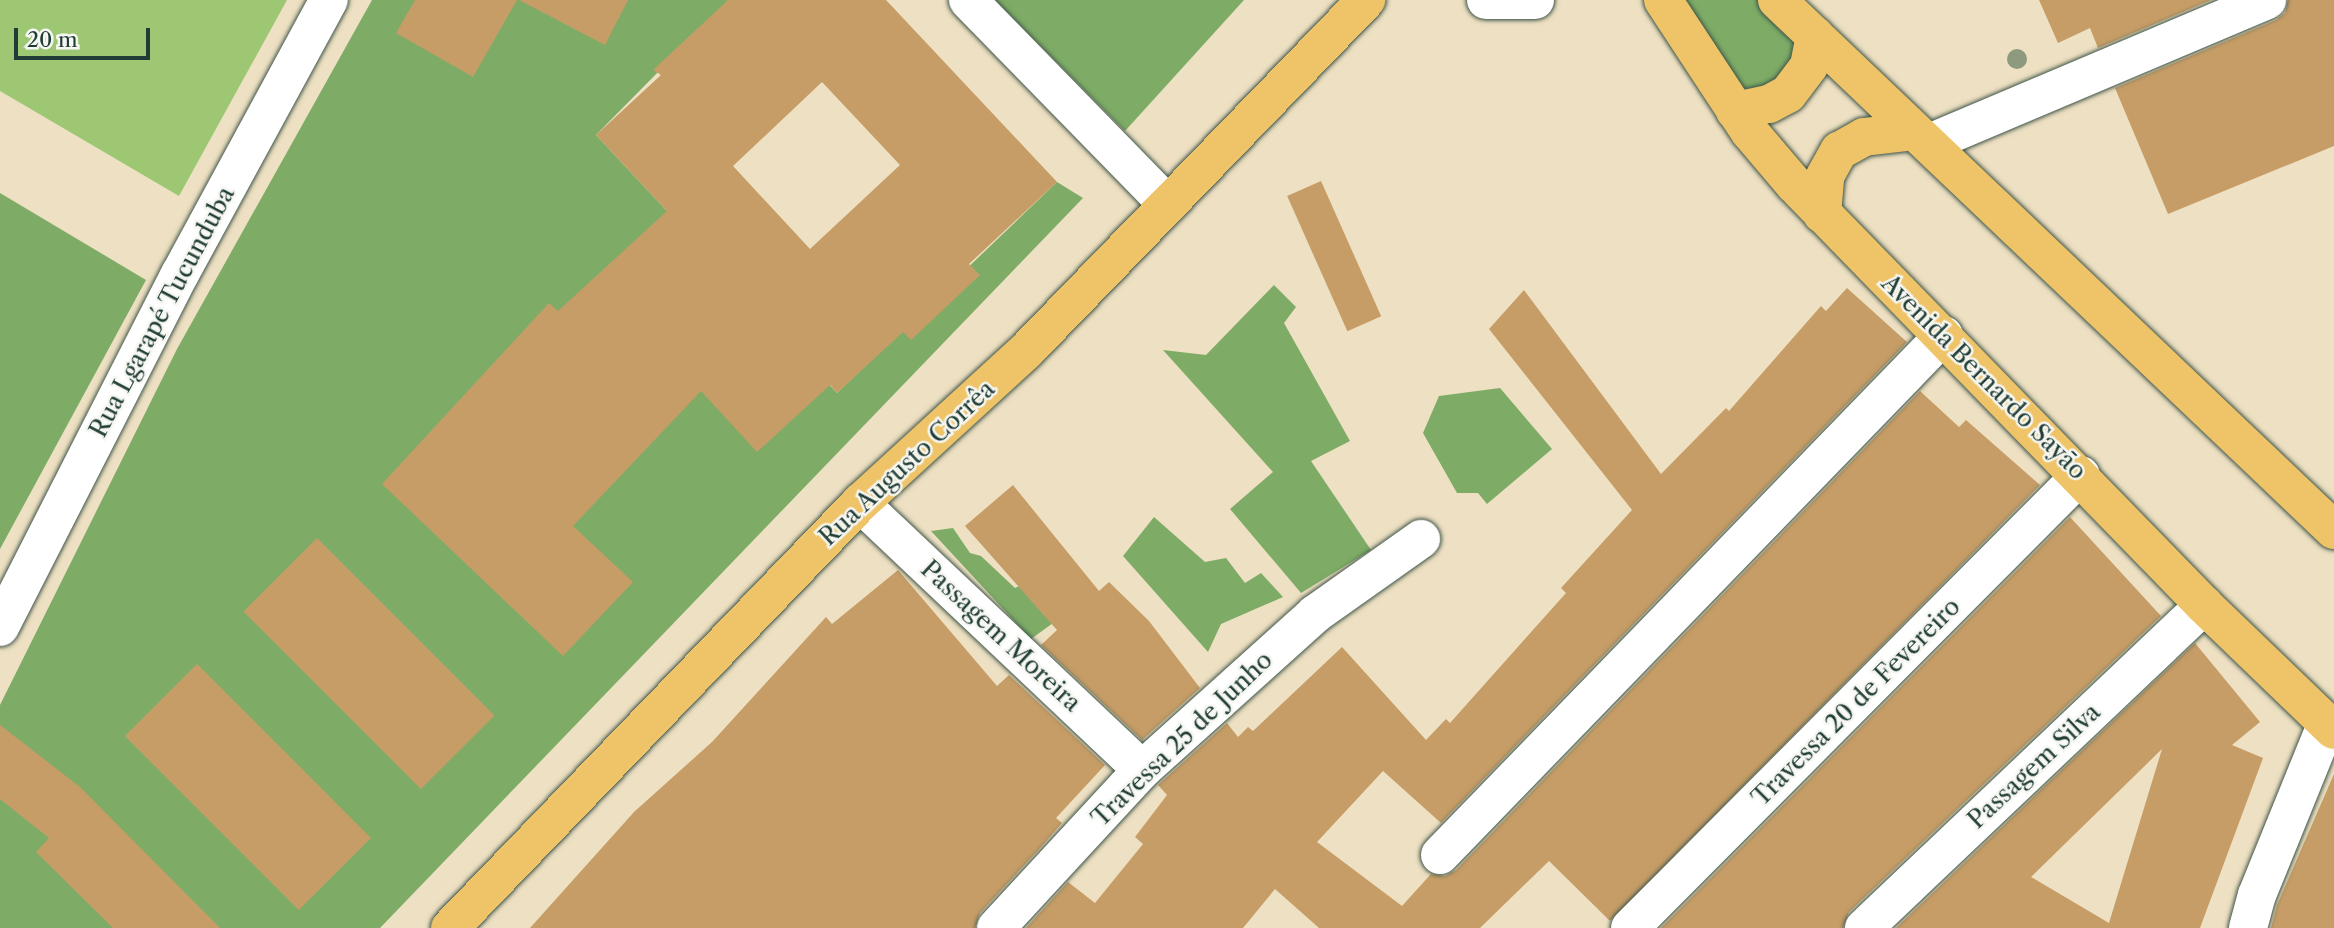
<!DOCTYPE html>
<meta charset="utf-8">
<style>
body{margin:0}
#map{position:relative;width:2334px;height:928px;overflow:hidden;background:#eee0c2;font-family:"Libre Caslon Text",serif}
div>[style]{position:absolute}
.green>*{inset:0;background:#9ec774}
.forest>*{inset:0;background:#7eac66}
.building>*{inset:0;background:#c69d67;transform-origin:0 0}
.roads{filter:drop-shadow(0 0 2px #3e5549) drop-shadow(0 0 2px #3e5549)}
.minor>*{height:38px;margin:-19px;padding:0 19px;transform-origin:19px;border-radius:19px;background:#fff}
.major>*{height:38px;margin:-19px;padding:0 19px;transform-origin:19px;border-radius:19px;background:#efc469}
.trees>*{width:20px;height:20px;margin:-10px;border-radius:50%;background:#8e9a7d}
span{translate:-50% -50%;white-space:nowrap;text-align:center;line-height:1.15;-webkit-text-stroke:5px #f6f6f2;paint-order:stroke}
.street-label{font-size:24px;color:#1f3d34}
.scale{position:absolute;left:14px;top:28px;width:136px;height:32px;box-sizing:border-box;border:4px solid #1f3d34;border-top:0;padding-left:9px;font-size:21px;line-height:24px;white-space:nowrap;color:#1f3d34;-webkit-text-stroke:5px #f6f6f2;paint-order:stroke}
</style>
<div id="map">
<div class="green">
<div style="clip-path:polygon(0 0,287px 0,179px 196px,0 91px)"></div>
</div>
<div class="forest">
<div style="clip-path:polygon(372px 0,729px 0,596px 135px,837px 393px,1057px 182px,1083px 198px,380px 928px,0 928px,0 705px,177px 349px)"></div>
<div style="clip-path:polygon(995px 0,1244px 0,1125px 131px)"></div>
<div style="clip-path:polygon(1679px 0,1762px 0,1804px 47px,1768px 93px,1742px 88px)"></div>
<div style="clip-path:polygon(0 193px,146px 280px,0 549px)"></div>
<div style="clip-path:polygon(1274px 285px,1296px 307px,1284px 323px,1350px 441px,1311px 461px,1371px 550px,1301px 593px,1230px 509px,1273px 472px,1163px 350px,1206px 355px)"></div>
<div style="clip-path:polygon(1500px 388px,1552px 449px,1487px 504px,1478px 493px,1457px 493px,1423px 433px,1439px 396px)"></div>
<div style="clip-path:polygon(1154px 517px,1205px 562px,1226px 558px,1245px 583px,1261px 573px,1283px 597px,1221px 624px,1208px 652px,1123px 556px)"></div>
<div style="clip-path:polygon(953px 528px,970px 553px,981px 556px,1015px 588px,1041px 576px,1071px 610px,1031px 639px,931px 531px)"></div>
</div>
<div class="building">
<div style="clip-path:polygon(415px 0,517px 0,473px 77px,396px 33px)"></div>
<div style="clip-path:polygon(519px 0,628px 0,605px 45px)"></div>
<div style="clip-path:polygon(evenodd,728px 0,886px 0,1057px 182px,969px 264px,980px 275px,911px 340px,903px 332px,837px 393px,830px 385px,757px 452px,701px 391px,573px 526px,633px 582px,563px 656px,382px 484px,549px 303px,558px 311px,667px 211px,596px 135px,661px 75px,653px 70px,728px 0,822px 82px,900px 165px,810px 249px,733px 166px,822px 82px)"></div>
<div style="clip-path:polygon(2039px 0,2211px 0,2098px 48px,2090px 28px,2058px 43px)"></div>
<div style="clip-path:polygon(2288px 0,2334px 0,2334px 146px,2168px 214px,2115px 88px,2276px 20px,2285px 13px)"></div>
<div style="left:1321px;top:181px;width:148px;height:37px;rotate:66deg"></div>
<div style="clip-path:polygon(1847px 288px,1907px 342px,1441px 823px,1383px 771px,1317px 842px,1402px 906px,1431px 874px,1445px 876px,1456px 870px,1920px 391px,1959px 427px,1966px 420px,2040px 485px,1610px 921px,1549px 861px,1480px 928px,1319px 928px,1275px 889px,1243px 928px,1026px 928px,1068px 882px,1095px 903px,1143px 844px,1135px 837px,1167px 795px,1158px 785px,1227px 723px,1238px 737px,1248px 727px,1253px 731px,1342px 647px,1426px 740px,1446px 719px,1450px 723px,1566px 593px,1561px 588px,1632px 510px,1489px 329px,1524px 290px,1661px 474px,1726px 408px,1729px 411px,1821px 306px,1826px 311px)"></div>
<div style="clip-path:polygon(1013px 485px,1099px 591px,1109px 582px,1149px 621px,1200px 688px,1142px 740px,1041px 645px,1057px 630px,965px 526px)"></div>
<div style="clip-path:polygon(2070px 517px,2161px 616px,1849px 912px,1843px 928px,1661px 928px)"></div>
<div style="left:317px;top:538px;width:251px;height:104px;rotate:45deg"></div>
<div style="clip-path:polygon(898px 570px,997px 686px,1009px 675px,1105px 765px,1056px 818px,1062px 823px,1041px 847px,980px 913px,975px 928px,530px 928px,634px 812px,712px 742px,826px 617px,832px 624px)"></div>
<div style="clip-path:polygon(evenodd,2195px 643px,2260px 722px,2232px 745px,2263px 758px,2200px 928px,1896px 928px,2195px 643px,2162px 749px,2109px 923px,2031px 877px,2162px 749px)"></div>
<div style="left:197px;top:664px;width:246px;height:102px;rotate:45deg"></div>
<div style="clip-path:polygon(0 725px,80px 787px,220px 928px,113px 928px,36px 852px,49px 838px,0 799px)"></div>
<div style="clip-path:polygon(2334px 774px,2334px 928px,2271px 928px,2277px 905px)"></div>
</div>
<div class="roads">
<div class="minor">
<div style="left:968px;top:0;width:286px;rotate:45.7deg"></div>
<div style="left:1486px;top:0;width:49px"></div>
<div style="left:1929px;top:143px;width:367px;rotate:-22.9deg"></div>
<div style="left:860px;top:503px;width:388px;rotate:43.4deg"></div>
<div style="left:0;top:627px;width:396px;rotate:-63deg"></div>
<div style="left:180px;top:274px;width:312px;rotate:-61.5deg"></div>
<div style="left:1440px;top:855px;width:724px;rotate:-45.9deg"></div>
<div style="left:996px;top:928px;width:215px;rotate:-47.3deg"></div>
<div style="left:1142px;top:770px;width:233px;rotate:-42deg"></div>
<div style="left:1315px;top:614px;width:130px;rotate:-35.3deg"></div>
<div style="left:1630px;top:928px;width:639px;rotate:-45.13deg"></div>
<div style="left:1864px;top:928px;width:469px;rotate:-43.5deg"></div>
<div style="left:2248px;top:928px;width:34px;rotate:-75deg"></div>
<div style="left:2257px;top:895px;width:186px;rotate:-67.9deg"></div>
</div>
<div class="major">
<div style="left:1663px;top:0;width:157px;rotate:56.7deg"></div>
<div style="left:1749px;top:131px;width:70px;rotate:49.7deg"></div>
<div style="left:1794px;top:184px;width:588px;rotate:45.76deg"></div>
<div style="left:2204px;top:605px;width:180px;rotate:43.9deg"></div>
<div style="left:1777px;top:0;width:769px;rotate:43.58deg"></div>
<div style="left:1735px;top:111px;width:35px;rotate:-12deg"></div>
<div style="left:1769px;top:104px;width:21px;rotate:-28deg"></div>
<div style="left:1788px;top:94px;width:35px;rotate:-53deg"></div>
<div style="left:1809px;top:66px;width:31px;rotate:-79deg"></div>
<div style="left:1822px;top:214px;width:38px;rotate:-85deg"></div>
<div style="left:1825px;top:176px;width:29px;rotate:-61deg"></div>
<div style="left:1839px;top:151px;width:29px;rotate:-29deg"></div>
<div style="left:1864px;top:137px;width:50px;rotate:-6.8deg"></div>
<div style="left:450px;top:928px;width:591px;rotate:-46.03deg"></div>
<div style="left:860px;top:503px;width:225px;rotate:-42.5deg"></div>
<div style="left:1026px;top:351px;width:489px;rotate:-45.9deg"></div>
</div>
</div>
<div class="trees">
<div style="left:2017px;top:59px"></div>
</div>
<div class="street-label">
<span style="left:162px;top:312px;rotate:-62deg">Rua Lgarapé Tucunduba</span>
<span style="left:1984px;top:377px;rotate:45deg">Avenida Bernardo Sayão</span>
<span style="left:907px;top:463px;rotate:-43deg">Rua Augusto Corrêa</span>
<span style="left:1001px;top:636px;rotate:43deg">Passagem Moreira</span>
<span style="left:1856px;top:702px;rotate:-45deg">Travessa 20 de Fevereiro</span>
<span style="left:1182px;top:739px;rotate:-44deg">Travessa 25 de Junho</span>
<span style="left:2034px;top:766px;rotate:-43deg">Passagem Silva</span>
</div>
<div class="scale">20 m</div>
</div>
